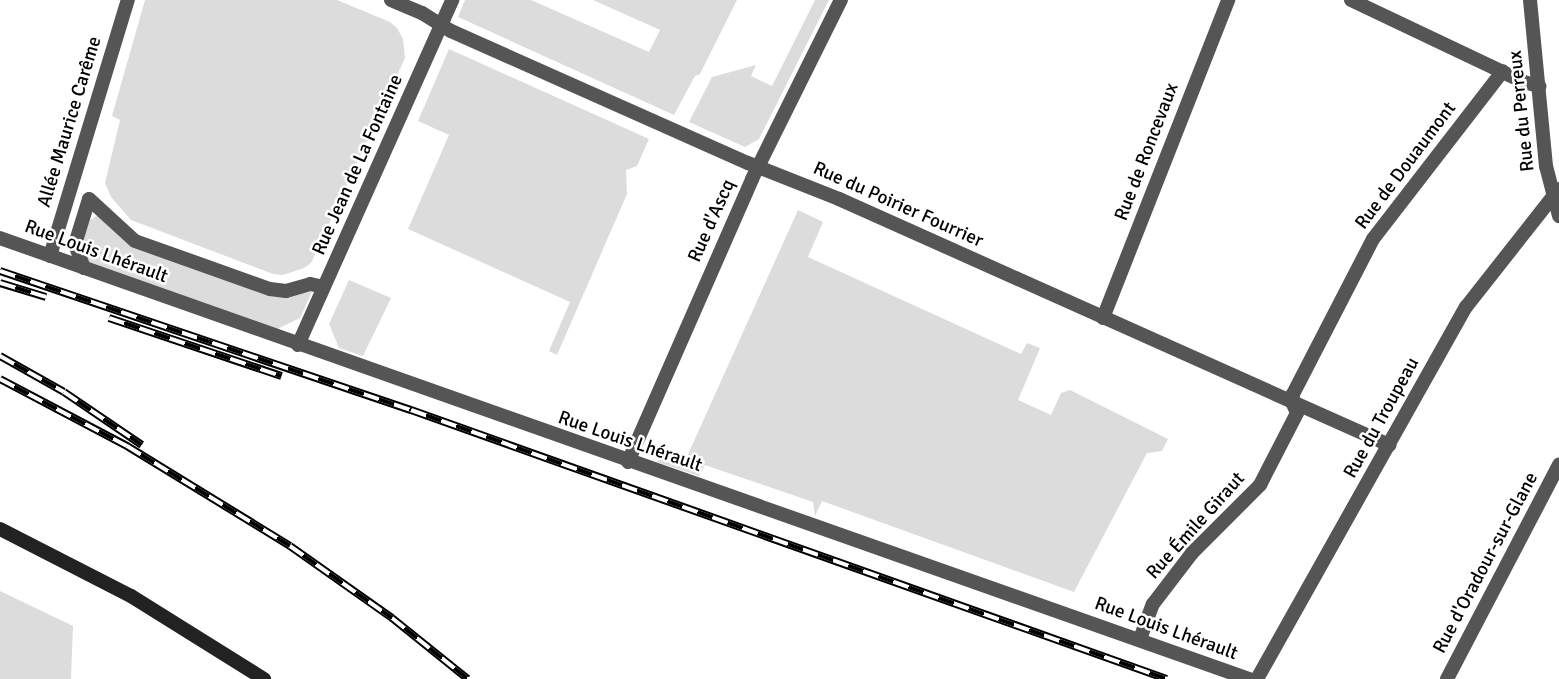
<!DOCTYPE html>
<meta charset="utf-8">
<style>
body{margin:0}
#map{position:relative;width:1559px;height:679px;overflow:hidden;background:#fff;font-family:Signika,sans-serif}
div>[style]{position:absolute}
.green>*{inset:0;background:#dcdcdc}
.street>*{height:14px;margin:-7px;padding:0 7px;transform-origin:7px;border-radius:7px;background:#555}
.secondary>*{height:14px;margin:-7px;padding:0 7px;transform-origin:7px;border-radius:7px;background:#222}
.rail>*{height:8px;margin-top:-4px;transform-origin:0;background:repeating-linear-gradient(90deg,#fff 0 16px,#000 0 32px);box-sizing:border-box;border-block:2px solid #000}
span{translate:-50% -50%;white-space:nowrap;text-align:center;line-height:1.15;-webkit-text-stroke:5px #fff;paint-order:stroke}
.street-label{font-size:19px;color:#000}
</style>
<div id="map">
<div class="green">
<div style="clip-path:polygon(145px 0,337px 0,390px 22px,397px 28px,403px 39px,405px 58px,311px 263px,304px 268px,283px 275px,273px 274px,131px 220px,111px 197px,105px 183px,120px 120px,112px 116px)"></div>
<div style="clip-path:polygon(465px 0,531px 0,649px 52px,660px 30px,593px 0,737px 0,700px 74px,695px 76px,674px 115px,458px 17px)"></div>
<div style="clip-path:polygon(815px 0,829px 0,759px 139px,745px 147px,689px 122px,712px 77px,756px 65px,751px 76px,772px 86px)"></div>
<div style="clip-path:polygon(449px 49px,649px 139px,637px 166px,626px 170px,627px 194px,557px 355px,549px 351px,570px 302px,408px 229px,449px 135px,418px 121px)"></div>
<div style="clip-path:polygon(798px 210px,823px 222px,808px 257px,1021px 354px,1027px 343px,1040px 348px,1018px 400px,1051px 415px,1061px 393px,1070px 390px,1168px 439px,1162px 451px,1147px 453px,1074px 592px,822px 501px,815px 516px,813px 502px,705px 465px,699px 476px,657px 462px,662px 452px,685px 461px)"></div>
<div style="clip-path:polygon(98px 215px,129px 242px,274px 295px,312px 292px,300px 318px,277px 329px,85px 262px,81px 246px,90px 220px)"></div>
<div style="clip-path:polygon(349px 280px,391px 298px,363px 356px,339px 348px,329px 324px)"></div>
<div style="clip-path:polygon(0 591px,73px 626px,71px 679px,0 679px)"></div>
</div>
<div class="street">
<div style="left:391px;top:0;width:34px;rotate:23deg"></div>
<div style="left:422px;top:13px;width:34px;rotate:32deg"></div>
<div style="left:451px;top:31px;width:325px;rotate:24deg"></div>
<div style="left:748px;top:163px;width:98px;rotate:21.6deg"></div>
<div style="left:839px;top:199px;width:603px;rotate:24.1deg"></div>
<div style="left:1351px;top:0;width:191px;rotate:25.4deg"></div>
<div style="left:1524px;top:82px;width:16px;rotate:15deg"></div>
<div style="left:1530px;top:0;width:167px;rotate:84.5deg"></div>
<div style="left:1546px;top:166px;width:52px;rotate:75.4deg"></div>
<div style="left:0;top:238px;width:1325px;rotate:19.45deg"></div>
<div style="left:50px;top:256px;width:268px;rotate:-73.1deg"></div>
<div style="left:84px;top:268px;width:26px;rotate:-111deg"></div>
<div style="left:75px;top:244px;width:47px;rotate:-72.7deg"></div>
<div style="left:89px;top:199px;width:62px;rotate:42.4deg"></div>
<div style="left:135px;top:241px;width:143px;rotate:19.6deg"></div>
<div style="left:270px;top:289px;width:16px;rotate:7deg"></div>
<div style="left:286px;top:291px;width:25px;rotate:-16deg"></div>
<div style="left:310px;top:284px;width:14px;rotate:12deg"></div>
<div style="left:1103px;top:318px;width:342px;rotate:-68.5deg"></div>
<div style="left:298px;top:345px;width:378px;rotate:-65.9deg"></div>
<div style="left:628px;top:462px;width:309px;rotate:-66.3deg"></div>
<div style="left:752px;top:179px;width:200px;rotate:-63.6deg"></div>
<div style="left:1140px;top:639px;width:37px;rotate:-70deg"></div>
<div style="left:1153px;top:604px;width:64px;rotate:-52.6deg"></div>
<div style="left:1192px;top:553px;width:96px;rotate:-45deg"></div>
<div style="left:1260px;top:485px;width:81px;rotate:-62.8deg"></div>
<div style="left:1297px;top:413px;width:12px;rotate:-114deg"></div>
<div style="left:1292px;top:402px;width:8px;rotate:-83deg"></div>
<div style="left:1293px;top:394px;width:174px;rotate:-62.7deg"></div>
<div style="left:1373px;top:239px;width:212px;rotate:-52.3deg"></div>
<div style="left:1257px;top:679px;width:427px;rotate:-60.7deg"></div>
<div style="left:1466px;top:307px;width:150px;rotate:-51.8deg"></div>
<div style="left:1447px;top:679px;width:242px;rotate:-62.4deg"></div>
</div>
<div class="secondary">
<div style="left:0;top:529px;width:147px;rotate:27.1deg"></div>
<div style="left:131px;top:596px;width:157px;rotate:32deg"></div>
</div>
<div class="rail">
<div style="left:0;top:271px;width:434px;rotate:18.7deg"></div>
<div style="left:411px;top:410px;width:802px;rotate:19.59deg"></div>
<div style="left:0;top:283px;width:48px;rotate:16.9deg"></div>
<div style="left:109px;top:318px;width:182px;rotate:18.6deg"></div>
<div style="left:0;top:356px;width:73px;rotate:29.4deg"></div>
<div style="left:64px;top:392px;width:94px;rotate:34.2deg"></div>
<div style="left:0;top:379px;width:144px;rotate:27.8deg"></div>
<div style="left:127px;top:446px;width:191px;rotate:31.5deg"></div>
<div style="left:290px;top:546px;width:125px;rotate:35.2deg"></div>
<div style="left:392px;top:618px;width:97px;rotate:38.8deg"></div>
</div>
<div class="street-label">
<span style="left:1522px;top:111px;rotate:-96deg">Rue du Perreux</span>
<span style="left:70px;top:122px;rotate:-73deg">Allée Maurice Carême</span>
<span style="left:1147px;top:152px;rotate:-69deg">Rue de Roncevaux</span>
<span style="left:358px;top:165px;rotate:-66deg">Rue Jean de La Fontaine</span>
<span style="left:1406px;top:166px;rotate:-53deg">Rue de Douaumont</span>
<span style="left:898px;top:205px;rotate:24deg">Rue du Poirier Fourrier</span>
<span style="left:712px;top:221px;rotate:-66deg">Rue d'Ascq</span>
<span style="left:96px;top:252px;rotate:20deg">Rue Louis Lhérault</span>
<span style="left:1382px;top:418px;rotate:-61deg">Rue du Troupeau</span>
<span style="left:630px;top:442px;rotate:19deg">Rue Louis Lhérault</span>
<span style="left:1196px;top:526px;rotate:-48deg">Rue Émile Giraut</span>
<span style="left:1486px;top:563px;rotate:-62deg">Rue d'Oradour-sur-Glane</span>
<span style="left:1166px;top:629px;rotate:20deg">Rue Louis Lhérault</span>
</div>
</div>
